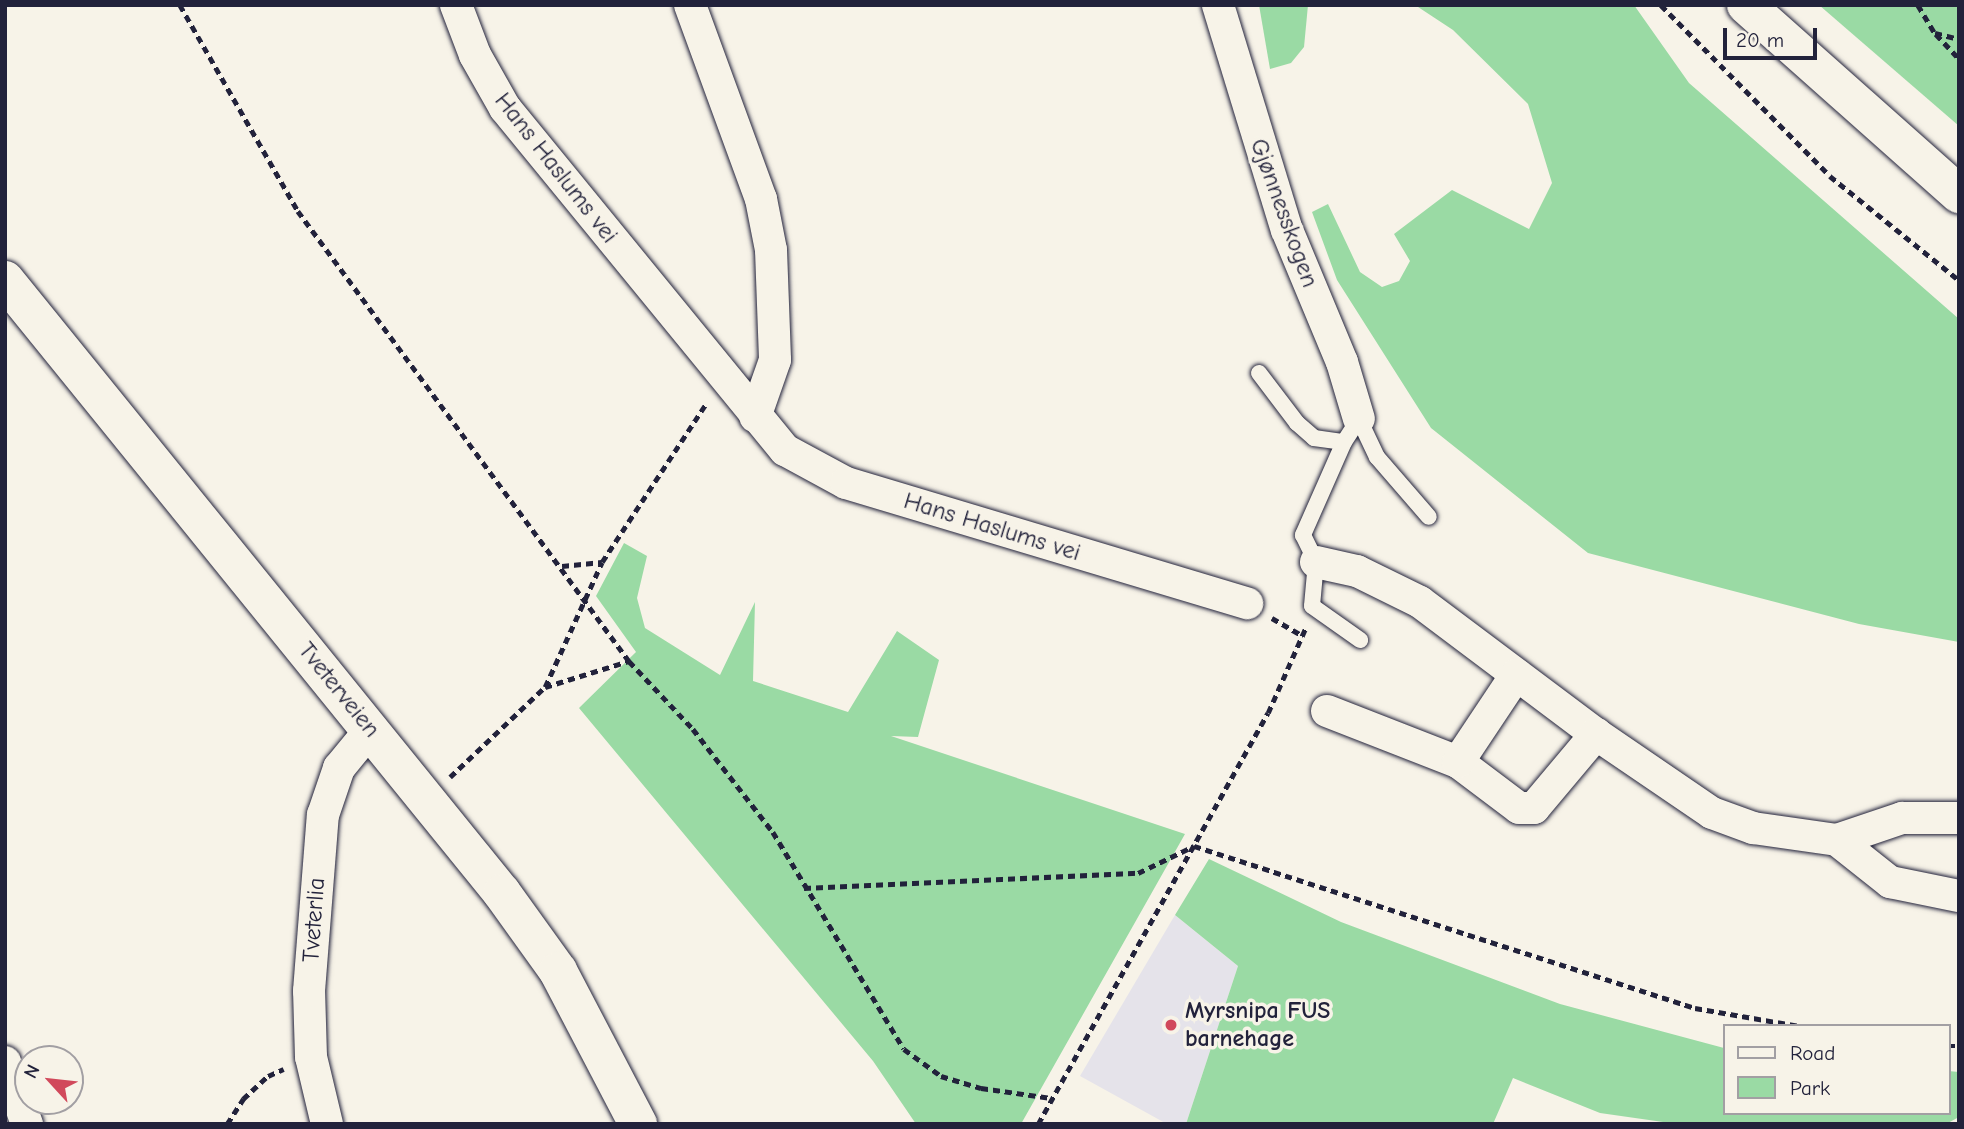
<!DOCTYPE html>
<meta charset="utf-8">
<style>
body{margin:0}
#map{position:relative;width:1964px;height:1129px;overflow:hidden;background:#f7f3e8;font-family:"Comic Neue",sans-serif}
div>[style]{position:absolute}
.built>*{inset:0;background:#e5e3ea}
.green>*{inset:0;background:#9adaa4}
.path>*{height:4.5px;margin-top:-2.25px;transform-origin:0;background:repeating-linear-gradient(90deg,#22223b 0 7px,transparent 0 12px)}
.roads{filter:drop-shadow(0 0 2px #22223b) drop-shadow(0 0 2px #22223b)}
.service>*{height:16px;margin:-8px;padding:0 8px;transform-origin:8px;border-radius:8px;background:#f7f3e8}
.minor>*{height:32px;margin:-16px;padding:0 16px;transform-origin:16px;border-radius:16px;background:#f7f3e8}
.tertiary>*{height:38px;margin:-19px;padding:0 19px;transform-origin:19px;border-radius:19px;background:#f7f3e8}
.secondary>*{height:38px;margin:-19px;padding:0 19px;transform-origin:19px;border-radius:19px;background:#f7f3e8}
.dots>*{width:19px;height:19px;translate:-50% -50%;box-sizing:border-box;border:4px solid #f7f3e8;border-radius:50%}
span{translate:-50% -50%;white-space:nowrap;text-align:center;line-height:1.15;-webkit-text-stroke:7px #f7f3e8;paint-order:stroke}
.street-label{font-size:24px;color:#22223b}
.poi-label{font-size:24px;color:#22223b;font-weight:700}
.left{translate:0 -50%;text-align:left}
.frame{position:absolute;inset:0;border:7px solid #22223b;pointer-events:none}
.legend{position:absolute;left:1723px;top:1024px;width:228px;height:91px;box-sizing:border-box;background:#f7f3e8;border:2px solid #a29fa3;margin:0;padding:9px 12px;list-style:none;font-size:21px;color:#22223b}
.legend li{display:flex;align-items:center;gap:14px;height:35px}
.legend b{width:35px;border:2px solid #a29fa3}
.north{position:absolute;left:14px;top:1045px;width:70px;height:70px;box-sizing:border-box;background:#f7f3e8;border:2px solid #a29fa3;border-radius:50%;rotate:297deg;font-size:19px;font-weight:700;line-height:28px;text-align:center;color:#22223b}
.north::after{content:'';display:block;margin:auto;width:24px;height:32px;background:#d1495b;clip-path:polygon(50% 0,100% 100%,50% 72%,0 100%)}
.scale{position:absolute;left:1723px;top:28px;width:94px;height:32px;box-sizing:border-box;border:4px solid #22223b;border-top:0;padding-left:9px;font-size:21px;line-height:24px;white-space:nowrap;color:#22223b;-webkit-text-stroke:5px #f7f3e8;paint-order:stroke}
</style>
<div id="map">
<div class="built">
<div style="clip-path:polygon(1175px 915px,1238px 966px,1186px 1124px,1167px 1124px,1080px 1076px)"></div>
</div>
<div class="green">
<div style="clip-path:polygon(1259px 5px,1308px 5px,1304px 47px,1291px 63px,1270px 69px)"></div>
<div style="clip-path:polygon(1415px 5px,1634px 5px,1689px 83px,1959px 319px,1959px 642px,1859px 624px,1588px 553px,1431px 428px,1337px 280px,1312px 212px,1328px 204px,1360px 272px,1382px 287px,1399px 281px,1410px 261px,1394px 234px,1452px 190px,1529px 229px,1552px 183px,1528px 104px,1453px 30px)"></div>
<div style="clip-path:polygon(1819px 5px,1959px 5px,1959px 126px)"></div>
<div style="clip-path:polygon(624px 543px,647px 556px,637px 598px,645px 628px,720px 675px,755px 602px,753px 681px,848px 712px,897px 631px,939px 660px,918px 737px,891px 736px,1185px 834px,1021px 1124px,916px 1124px,873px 1061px,579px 708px,636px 652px,596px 596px)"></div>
<div style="clip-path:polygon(1209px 859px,1341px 922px,1560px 1004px,1724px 1048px,1724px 1113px,1948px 1113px,1948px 1071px,1959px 1072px,1959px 1117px,1946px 1124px,1677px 1124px,1600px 1113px,1513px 1078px,1493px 1124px,1186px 1124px,1238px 966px,1175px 915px)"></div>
</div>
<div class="path">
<div style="left:180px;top:5px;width:237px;rotate:60.2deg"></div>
<div style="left:298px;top:211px;width:559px;rotate:53.66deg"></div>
<div style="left:629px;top:661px;width:93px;rotate:46.7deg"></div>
<div style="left:693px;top:729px;width:130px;rotate:52.2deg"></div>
<div style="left:773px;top:832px;width:253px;rotate:58.9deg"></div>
<div style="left:904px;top:1049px;width:46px;rotate:36.1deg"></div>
<div style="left:941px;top:1076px;width:42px;rotate:16.7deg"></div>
<div style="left:981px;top:1088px;width:71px;rotate:8.1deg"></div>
<div style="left:1661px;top:5px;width:240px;rotate:45.3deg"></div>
<div style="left:1830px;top:176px;width:166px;rotate:38.9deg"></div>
<div style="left:1918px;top:5px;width:33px;rotate:59deg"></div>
<div style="left:1935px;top:33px;width:25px;rotate:14deg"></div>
<div style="left:1936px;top:34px;width:34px;rotate:47deg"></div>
<div style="left:562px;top:566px;width:40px;rotate:-5.7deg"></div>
<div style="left:1272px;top:618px;width:36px;rotate:30deg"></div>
<div style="left:545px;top:687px;width:137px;rotate:-65.5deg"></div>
<div style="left:602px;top:562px;width:191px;rotate:-56.7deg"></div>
<div style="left:450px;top:777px;width:131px;rotate:-43.5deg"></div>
<div style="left:545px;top:687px;width:88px;rotate:-17.2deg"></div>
<div style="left:804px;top:888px;width:334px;rotate:-2.6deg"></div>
<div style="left:1138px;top:873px;width:62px;rotate:-25.7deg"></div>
<div style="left:1194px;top:846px;width:527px;rotate:17.92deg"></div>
<div style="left:1695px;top:1008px;width:106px;rotate:9.8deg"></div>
<div style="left:1948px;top:1046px;width:11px"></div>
<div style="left:227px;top:1124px;width:30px;rotate:-57deg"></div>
<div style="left:243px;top:1099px;width:34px;rotate:-43deg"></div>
<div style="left:268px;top:1076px;width:17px;rotate:-24deg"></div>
<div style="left:1038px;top:1124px;width:471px;rotate:-60.8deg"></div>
<div style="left:1268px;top:713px;width:92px;rotate:-66.2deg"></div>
</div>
<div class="roads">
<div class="service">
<div style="left:1259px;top:373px;width:63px;rotate:52.8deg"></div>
<div style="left:1297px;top:423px;width:23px;rotate:41deg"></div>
<div style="left:1314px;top:438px;width:30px;rotate:8deg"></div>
<div style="left:1359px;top:419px;width:27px;rotate:123deg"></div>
<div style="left:1344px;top:442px;width:102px;rotate:113.8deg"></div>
<div style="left:1303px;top:535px;width:30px;rotate:64deg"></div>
<div style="left:1316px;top:562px;width:44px;rotate:95.2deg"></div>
<div style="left:1312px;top:606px;width:59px;rotate:35.3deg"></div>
<div style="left:1359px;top:419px;width:42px;rotate:64.7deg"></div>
<div style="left:1377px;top:457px;width:79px;rotate:49.1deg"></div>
</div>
<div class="minor">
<div style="left:456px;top:5px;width:53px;rotate:69.2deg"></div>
<div style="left:475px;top:55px;width:61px;rotate:60.5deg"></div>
<div style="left:505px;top:108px;width:442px;rotate:50.7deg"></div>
<div style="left:785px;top:450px;width:69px;rotate:28.4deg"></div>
<div style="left:846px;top:483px;width:419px;rotate:16.7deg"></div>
<div style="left:690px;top:5px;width:207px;rotate:69.9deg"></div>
<div style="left:761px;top:199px;width:52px;rotate:78.9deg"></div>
<div style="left:771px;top:250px;width:110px;rotate:87.9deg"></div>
<div style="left:775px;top:360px;width:60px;rotate:109.3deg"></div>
<div style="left:1218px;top:5px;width:235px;rotate:73deg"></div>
<div style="left:1287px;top:230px;width:143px;rotate:67.4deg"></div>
<div style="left:1342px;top:362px;width:59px;rotate:73.4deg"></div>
<div style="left:1316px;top:562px;width:42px;rotate:12.4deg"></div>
<div style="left:1357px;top:571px;width:70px;rotate:26.2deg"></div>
<div style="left:1420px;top:602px;width:220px;rotate:36.9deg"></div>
<div style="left:1596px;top:734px;width:140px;rotate:34.3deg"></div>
<div style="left:1712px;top:813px;width:44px;rotate:20.1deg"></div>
<div style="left:1753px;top:828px;width:85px;rotate:8.1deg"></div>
<div style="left:1837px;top:840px;width:68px;rotate:38.4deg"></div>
<div style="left:1890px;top:882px;width:70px;rotate:11.5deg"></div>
<div style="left:1327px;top:711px;width:141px;rotate:21.3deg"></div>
<div style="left:1458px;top:762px;width:76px;rotate:37deg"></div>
<div style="left:1519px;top:808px;width:15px"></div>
<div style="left:1534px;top:808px;width:97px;rotate:-50deg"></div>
<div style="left:1458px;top:762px;width:105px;rotate:-56.3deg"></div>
<div style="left:1837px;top:840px;width:69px;rotate:-18.7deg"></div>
<div style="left:1902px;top:818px;width:57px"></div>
<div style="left:5px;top:1062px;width:66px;rotate:70.5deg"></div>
<div style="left:327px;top:1124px;width:69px;rotate:-103.4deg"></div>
<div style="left:311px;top:1057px;width:66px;rotate:-91.7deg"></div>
<div style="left:309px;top:991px;width:177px;rotate:-85.5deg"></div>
<div style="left:323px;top:815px;width:50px;rotate:-71.2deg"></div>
<div style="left:339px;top:768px;width:50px;rotate:-50.6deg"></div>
</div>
<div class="tertiary">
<div style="left:5px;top:280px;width:789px;rotate:50.97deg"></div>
<div style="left:502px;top:893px;width:96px;rotate:54.3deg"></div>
<div style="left:558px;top:971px;width:173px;rotate:62.4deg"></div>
</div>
<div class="secondary">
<div style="left:1746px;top:5px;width:285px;rotate:41.6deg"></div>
</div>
</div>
<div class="dots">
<div style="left:1171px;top:1025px;background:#d1495b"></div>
</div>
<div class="street-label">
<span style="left:556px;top:168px;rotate:52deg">Hans Haslums vei</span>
<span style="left:1284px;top:213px;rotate:70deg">Gjønnesskogen</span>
<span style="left:992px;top:527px;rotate:17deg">Hans Haslums vei</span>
<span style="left:339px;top:690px;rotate:51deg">Tveterveien</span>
<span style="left:314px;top:920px;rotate:-86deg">Tveterlia</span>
</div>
<div class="poi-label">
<span class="left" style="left:1185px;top:1025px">Myrsnipa FUS<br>barnehage</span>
</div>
<div class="frame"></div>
<ul class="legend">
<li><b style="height:9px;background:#f7f3e8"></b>Road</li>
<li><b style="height:19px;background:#9adaa4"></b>Park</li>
</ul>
<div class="north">N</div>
<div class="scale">20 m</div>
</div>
